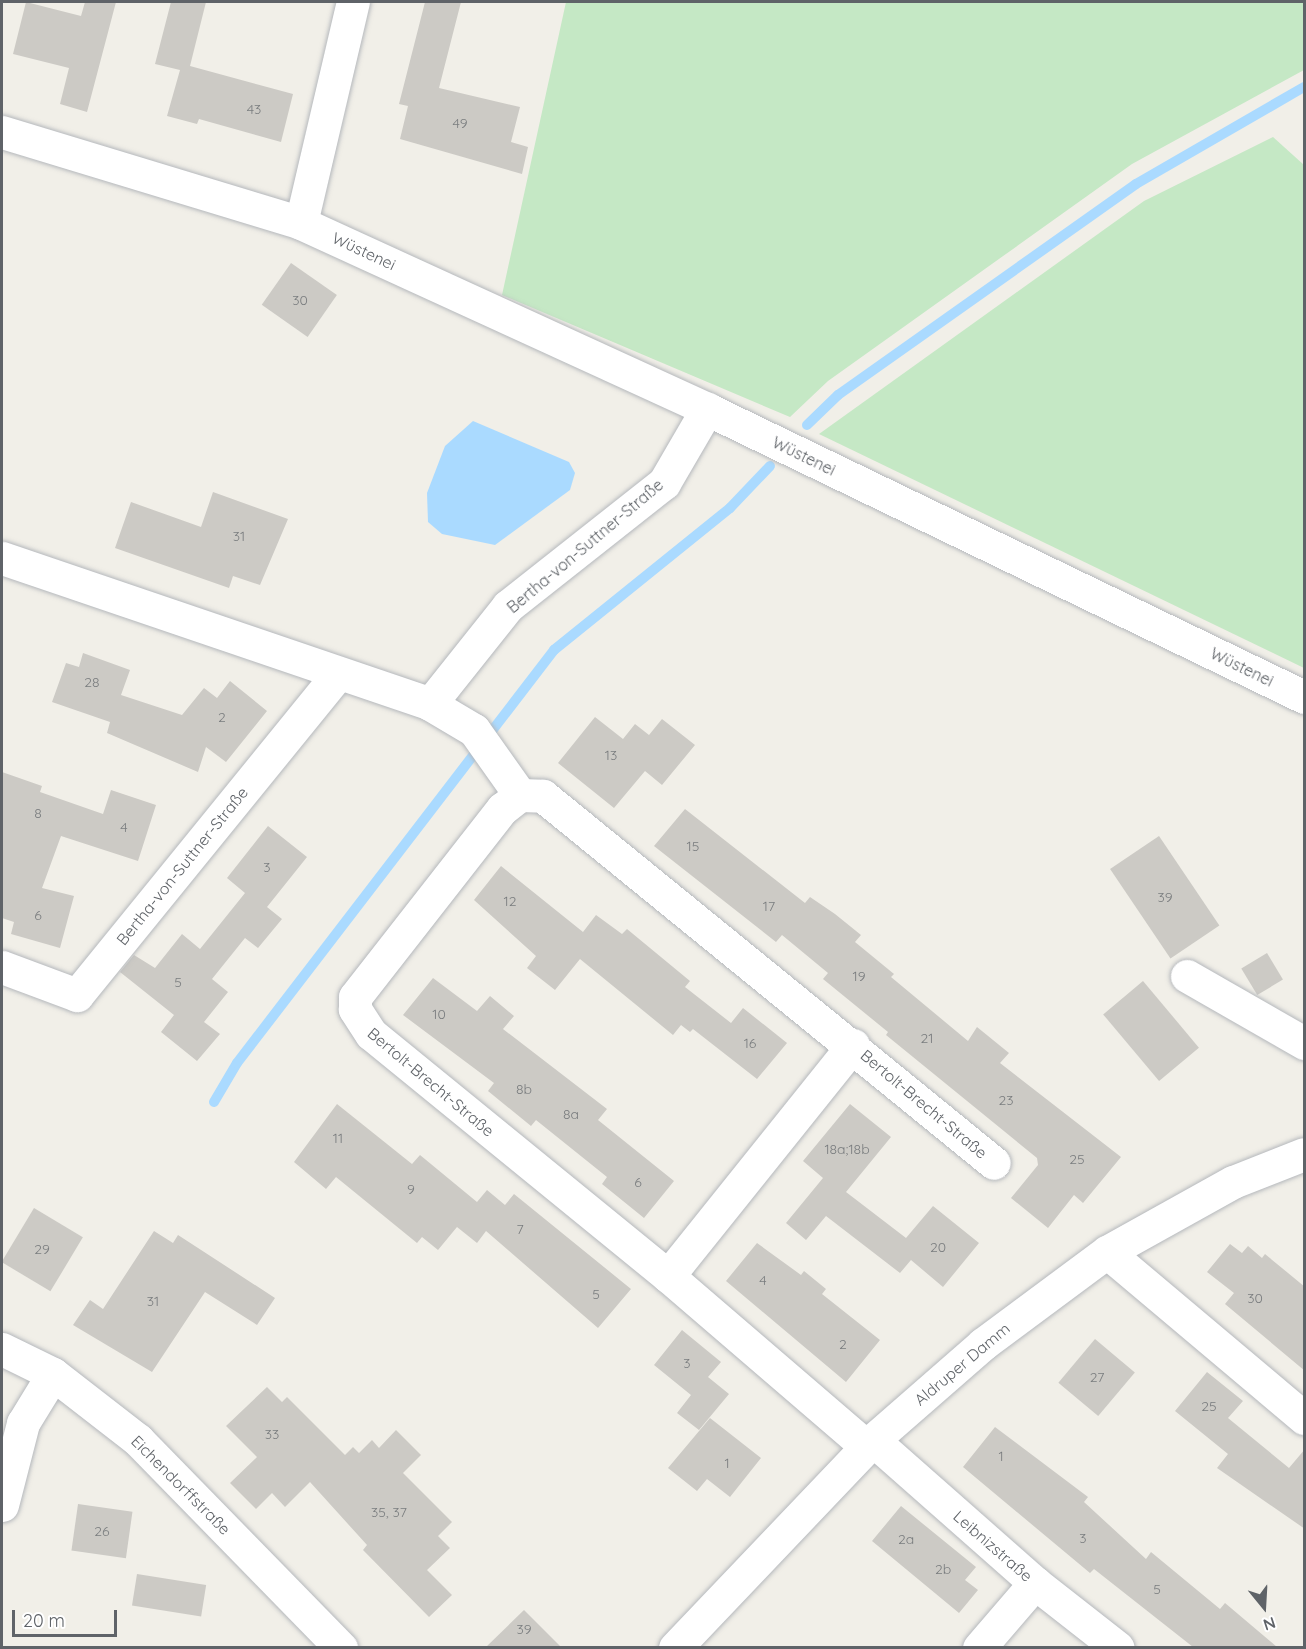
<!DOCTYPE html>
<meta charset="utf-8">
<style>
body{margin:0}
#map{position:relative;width:1306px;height:1649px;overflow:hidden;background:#f1efe8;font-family:Quicksand,sans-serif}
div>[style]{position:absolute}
.green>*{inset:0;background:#c5e8c5}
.water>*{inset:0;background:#aadaff}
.stream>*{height:10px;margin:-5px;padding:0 5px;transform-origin:5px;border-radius:5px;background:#aadaff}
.building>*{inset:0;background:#cccac5;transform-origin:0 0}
.roads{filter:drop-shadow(0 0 2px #b5b8bc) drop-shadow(0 0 2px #b5b8bc)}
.minor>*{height:33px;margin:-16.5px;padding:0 16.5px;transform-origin:16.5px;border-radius:16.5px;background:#fff}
span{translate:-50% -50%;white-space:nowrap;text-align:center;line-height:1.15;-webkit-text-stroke:4.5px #fff;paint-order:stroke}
.number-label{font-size:14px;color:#7a7d7f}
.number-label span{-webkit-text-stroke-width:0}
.street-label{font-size:16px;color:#5f6368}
.frame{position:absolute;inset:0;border:3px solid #5f6368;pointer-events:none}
.north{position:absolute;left:1234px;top:1577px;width:60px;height:60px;-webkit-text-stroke:4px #fff;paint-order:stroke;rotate:162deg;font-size:16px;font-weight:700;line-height:24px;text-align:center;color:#5f6368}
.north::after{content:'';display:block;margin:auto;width:21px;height:27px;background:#5f6368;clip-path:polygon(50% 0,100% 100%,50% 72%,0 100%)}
.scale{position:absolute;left:12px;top:1610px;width:105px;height:27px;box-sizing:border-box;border:3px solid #5f6368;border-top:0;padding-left:8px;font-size:18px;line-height:21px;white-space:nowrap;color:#5f6368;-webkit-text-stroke:4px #fff;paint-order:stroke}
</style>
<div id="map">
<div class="green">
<div style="clip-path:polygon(566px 2px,1304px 2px,1304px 70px,1132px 164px,828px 381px,790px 417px,502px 295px)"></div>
<div style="clip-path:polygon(1273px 137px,1304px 165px,1304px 668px,819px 434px,1144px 201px)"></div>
</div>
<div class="water">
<div style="clip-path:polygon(473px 421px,569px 462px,575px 473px,570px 490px,495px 545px,442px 534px,428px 522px,427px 493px,445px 446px)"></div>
</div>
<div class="stream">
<div style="left:807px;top:425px;width:43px;rotate:-44.1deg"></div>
<div style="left:838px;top:395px;width:365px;rotate:-35.3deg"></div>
<div style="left:1136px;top:184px;width:194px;rotate:-30deg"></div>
<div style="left:214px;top:1102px;width:45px;rotate:-59.5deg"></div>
<div style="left:237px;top:1063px;width:521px;rotate:-52.49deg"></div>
<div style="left:554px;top:650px;width:226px;rotate:-38.9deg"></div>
<div style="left:730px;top:508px;width:58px;rotate:-46.4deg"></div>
</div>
<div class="building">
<div style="clip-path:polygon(26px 2px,81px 16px,85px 2px,116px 2px,87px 112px,60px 104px,69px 68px,13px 54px)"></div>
<div style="clip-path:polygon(171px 2px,206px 2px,190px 66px,293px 94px,281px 142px,199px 119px,197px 124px,167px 116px,180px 70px,155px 64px)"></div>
<div style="clip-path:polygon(425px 2px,461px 2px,439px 88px,520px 107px,511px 142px,528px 147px,522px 174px,400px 139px,408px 106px,399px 104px)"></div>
<div style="left:291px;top:263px;width:56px;height:51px;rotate:35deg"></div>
<div style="clip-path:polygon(213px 492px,288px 519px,260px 585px,233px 576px,229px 588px,115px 548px,131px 502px,201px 527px)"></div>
<div style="clip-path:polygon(83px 653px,130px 670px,121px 695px,182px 715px,204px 688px,217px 698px,230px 681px,267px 711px,226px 762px,206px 747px,198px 772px,107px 733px,110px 722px,52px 702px,66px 663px,79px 667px)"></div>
<div style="clip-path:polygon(595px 717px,623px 739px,635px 724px,649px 735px,662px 719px,695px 745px,662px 785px,645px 771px,614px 808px,558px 763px)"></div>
<div style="clip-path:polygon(2px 772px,42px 786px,40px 792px,103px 814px,111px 790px,156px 805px,138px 861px,61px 836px,42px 888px,74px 896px,60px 948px,11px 934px,14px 922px,2px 918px)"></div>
<div style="clip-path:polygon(685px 809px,805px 903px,810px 897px,835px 914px,861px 935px,855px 942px,894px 974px,891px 977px,968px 1041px,977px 1027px,1009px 1053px,1000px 1063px,1121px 1157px,1083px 1203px,1074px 1195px,1048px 1228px,1011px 1198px,1038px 1165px,1037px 1158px,886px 1035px,888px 1032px,823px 979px,828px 973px,782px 935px,776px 942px,654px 846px)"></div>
<div style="clip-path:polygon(268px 826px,307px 857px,267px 907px,282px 919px,258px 948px,245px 938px,212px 979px,228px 992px,204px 1022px,220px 1034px,197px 1061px,161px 1032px,174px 1015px,120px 972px,134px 955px,155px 968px,182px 934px,200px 949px,245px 893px,227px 878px)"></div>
<div style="left:1159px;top:836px;width:108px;height:59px;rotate:56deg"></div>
<div style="clip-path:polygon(501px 866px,583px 932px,596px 915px,622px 934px,627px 929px,690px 981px,685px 987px,731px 1023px,743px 1008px,787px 1043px,757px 1079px,693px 1029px,690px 1032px,681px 1025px,673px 1035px,580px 959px,555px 990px,527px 968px,536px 956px,474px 900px)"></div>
<div style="left:1267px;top:953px;width:31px;height:30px;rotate:59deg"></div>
<div style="clip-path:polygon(433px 978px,477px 1011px,490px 996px,514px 1016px,503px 1029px,607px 1109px,598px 1120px,674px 1181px,644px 1218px,602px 1184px,607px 1177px,536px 1120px,531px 1126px,488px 1091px,494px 1083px,403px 1015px)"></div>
<div style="left:1143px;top:981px;width:87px;height:52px;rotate:50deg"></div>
<div style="clip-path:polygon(337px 1104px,412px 1164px,420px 1155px,477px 1202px,487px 1190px,505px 1205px,514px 1194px,631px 1289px,598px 1328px,486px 1231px,477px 1243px,457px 1227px,438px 1250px,422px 1237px,417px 1243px,336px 1177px,326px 1189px,294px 1162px)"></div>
<div style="clip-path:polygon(850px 1104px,891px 1137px,846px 1192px,906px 1238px,933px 1206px,979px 1243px,943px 1287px,911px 1260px,900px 1273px,826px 1216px,806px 1240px,786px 1223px,823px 1178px,803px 1161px)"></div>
<div style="left:34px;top:1208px;width:57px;height:63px;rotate:31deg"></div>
<div style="clip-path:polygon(154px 1231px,173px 1243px,178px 1235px,275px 1298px,257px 1325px,205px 1292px,152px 1372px,73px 1325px,90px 1300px,103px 1309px)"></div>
<div style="clip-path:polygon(757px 1243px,801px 1275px,804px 1271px,826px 1289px,822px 1294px,880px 1340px,846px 1382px,726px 1281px)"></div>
<div style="clip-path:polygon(1230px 1244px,1242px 1253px,1248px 1246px,1262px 1258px,1265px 1254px,1305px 1287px,1305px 1371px,1225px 1304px,1234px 1293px,1207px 1272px)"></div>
<div style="clip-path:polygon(682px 1330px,721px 1362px,708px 1377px,729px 1394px,699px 1430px,677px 1413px,691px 1395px,654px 1365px)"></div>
<div style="left:1095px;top:1339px;width:52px;height:57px;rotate:40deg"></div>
<div style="clip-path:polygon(1207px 1372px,1243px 1401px,1228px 1418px,1289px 1468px,1305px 1449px,1305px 1529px,1217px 1468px,1228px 1454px,1175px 1411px)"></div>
<div style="clip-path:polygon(267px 1387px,282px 1402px,287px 1397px,345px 1455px,353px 1447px,359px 1453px,372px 1440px,379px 1448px,396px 1430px,421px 1455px,403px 1473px,452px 1522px,438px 1536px,450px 1548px,427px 1570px,452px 1595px,429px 1617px,363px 1550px,367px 1545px,310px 1482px,285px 1507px,272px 1493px,256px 1509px,230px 1483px,257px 1457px,226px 1426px)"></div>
<div style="clip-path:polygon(710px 1418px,761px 1458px,730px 1497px,707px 1479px,697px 1491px,668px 1468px)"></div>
<div style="clip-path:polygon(995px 1427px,1088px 1497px,1084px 1502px,1146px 1559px,1151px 1552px,1220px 1609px,1225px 1603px,1277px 1647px,1193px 1647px,1094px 1569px,1090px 1573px,963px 1467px)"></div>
<div style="left:78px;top:1504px;width:55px;height:47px;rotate:8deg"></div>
<div style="clip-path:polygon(901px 1506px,976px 1567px,965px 1580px,978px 1590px,959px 1613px,872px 1541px)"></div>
<div style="left:137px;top:1574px;width:70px;height:32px;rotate:9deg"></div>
<div style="clip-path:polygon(524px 1610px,561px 1647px,486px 1647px)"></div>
</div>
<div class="roads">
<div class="minor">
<div style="left:2px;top:132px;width:313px;rotate:16.9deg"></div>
<div style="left:301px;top:223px;width:447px;rotate:24.6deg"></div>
<div style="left:707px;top:409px;width:663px;rotate:25.75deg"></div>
<div style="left:301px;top:223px;width:227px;rotate:-76.8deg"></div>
<div style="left:2px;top:558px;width:452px;rotate:18.8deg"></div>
<div style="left:430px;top:704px;width:51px;rotate:30.6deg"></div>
<div style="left:474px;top:730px;width:80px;rotate:54.7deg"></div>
<div style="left:430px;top:704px;width:125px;rotate:-51.5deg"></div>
<div style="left:508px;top:606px;width:199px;rotate:-38.3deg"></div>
<div style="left:664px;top:483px;width:86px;rotate:-59.8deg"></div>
<div style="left:2px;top:967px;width:80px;rotate:20.5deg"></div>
<div style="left:77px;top:995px;width:414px;rotate:-50.9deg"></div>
<div style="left:1187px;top:976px;width:135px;rotate:29.8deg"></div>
<div style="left:1107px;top:1252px;width:258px;rotate:40.1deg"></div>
<div style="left:668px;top:1276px;width:296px;rotate:-51.3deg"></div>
<div style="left:2px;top:1349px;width:57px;rotate:26.1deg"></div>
<div style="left:53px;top:1374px;width:108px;rotate:37.8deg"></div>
<div style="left:138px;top:1440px;width:291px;rotate:45.7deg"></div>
<div style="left:873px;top:1440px;width:216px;rotate:41.4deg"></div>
<div style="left:1035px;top:1583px;width:105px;rotate:38.1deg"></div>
<div style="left:867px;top:1447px;width:262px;rotate:-139.3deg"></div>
<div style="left:668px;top:1276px;width:383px;rotate:-140.8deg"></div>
<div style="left:371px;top:1034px;width:30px;rotate:-123deg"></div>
<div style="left:355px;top:1009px;width:12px;rotate:-90deg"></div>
<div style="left:355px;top:997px;width:239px;rotate:-52deg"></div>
<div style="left:502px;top:809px;width:23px;rotate:-38deg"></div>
<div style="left:520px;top:795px;width:23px;rotate:2deg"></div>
<div style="left:543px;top:796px;width:581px;rotate:39.14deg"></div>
<div style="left:2px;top:1505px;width:85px;rotate:-75.6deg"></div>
<div style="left:23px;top:1423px;width:57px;rotate:-58.5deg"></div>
<div style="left:675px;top:1648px;width:287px;rotate:-46.4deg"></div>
<div style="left:873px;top:1440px;width:146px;rotate:-41.1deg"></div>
<div style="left:983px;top:1344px;width:154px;rotate:-36.6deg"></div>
<div style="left:1107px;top:1252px;width:144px;rotate:-29.1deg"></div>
<div style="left:1233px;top:1182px;width:76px;rotate:-21.5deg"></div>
<div style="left:979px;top:1648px;width:86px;rotate:-49.3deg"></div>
</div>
</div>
<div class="number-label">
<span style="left:254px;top:109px">43</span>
<span style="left:460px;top:123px">49</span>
<span style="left:300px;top:300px">30</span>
<span style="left:239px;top:536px">31</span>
<span style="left:92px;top:682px">28</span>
<span style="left:222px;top:717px">2</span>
<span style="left:611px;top:755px">13</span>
<span style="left:38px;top:813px">8</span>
<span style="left:124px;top:827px">4</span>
<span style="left:693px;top:846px">15</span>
<span style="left:267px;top:867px">3</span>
<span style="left:1165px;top:897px">39</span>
<span style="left:510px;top:901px">12</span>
<span style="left:769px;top:906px">17</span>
<span style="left:38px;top:915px">6</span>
<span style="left:859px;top:976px">19</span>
<span style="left:178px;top:982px">5</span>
<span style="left:439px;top:1014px">10</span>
<span style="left:927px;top:1038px">21</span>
<span style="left:750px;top:1043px">16</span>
<span style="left:524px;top:1089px">8b</span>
<span style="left:1006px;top:1100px">23</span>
<span style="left:571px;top:1114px">8a</span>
<span style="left:338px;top:1138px">11</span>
<span style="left:847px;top:1149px">18a;18b</span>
<span style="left:1077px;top:1159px">25</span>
<span style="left:638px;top:1182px">6</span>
<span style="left:411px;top:1189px">9</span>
<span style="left:520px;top:1229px">7</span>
<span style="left:938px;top:1247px">20</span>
<span style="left:42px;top:1249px">29</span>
<span style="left:763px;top:1280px">4</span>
<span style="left:596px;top:1294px">5</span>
<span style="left:1255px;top:1298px">30</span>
<span style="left:153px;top:1301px">31</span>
<span style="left:843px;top:1344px">2</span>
<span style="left:687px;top:1363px">3</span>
<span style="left:1097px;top:1377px">27</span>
<span style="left:1209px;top:1406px">25</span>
<span style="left:272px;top:1434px">33</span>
<span style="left:1001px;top:1456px">1</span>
<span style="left:727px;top:1463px">1</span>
<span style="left:389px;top:1512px">35, 37</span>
<span style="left:102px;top:1531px">26</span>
<span style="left:1083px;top:1538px">3</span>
<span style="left:906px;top:1539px">2a</span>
<span style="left:943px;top:1569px">2b</span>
<span style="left:1157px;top:1589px">5</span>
<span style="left:524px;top:1629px">39</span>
</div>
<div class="street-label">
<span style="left:364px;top:251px;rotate:25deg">Wüstenei</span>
<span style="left:804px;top:456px;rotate:26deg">Wüstenei</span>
<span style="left:585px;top:546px;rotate:-40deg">Bertha-von-Suttner-Straße</span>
<span style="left:1242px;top:667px;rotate:26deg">Wüstenei</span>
<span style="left:182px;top:866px;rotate:-51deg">Bertha-von-Suttner-Straße</span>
<span style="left:431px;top:1082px;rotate:40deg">Bertolt-Brecht-Straße</span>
<span style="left:924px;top:1104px;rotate:40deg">Bertolt-Brecht-Straße</span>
<span style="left:962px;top:1364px;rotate:-40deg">Aldruper Damm</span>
<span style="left:181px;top:1485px;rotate:45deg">Eichendorffstraße</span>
<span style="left:993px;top:1546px;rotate:41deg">Leibnizstraße</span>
</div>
<div class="frame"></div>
<div class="north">N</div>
<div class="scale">20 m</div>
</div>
